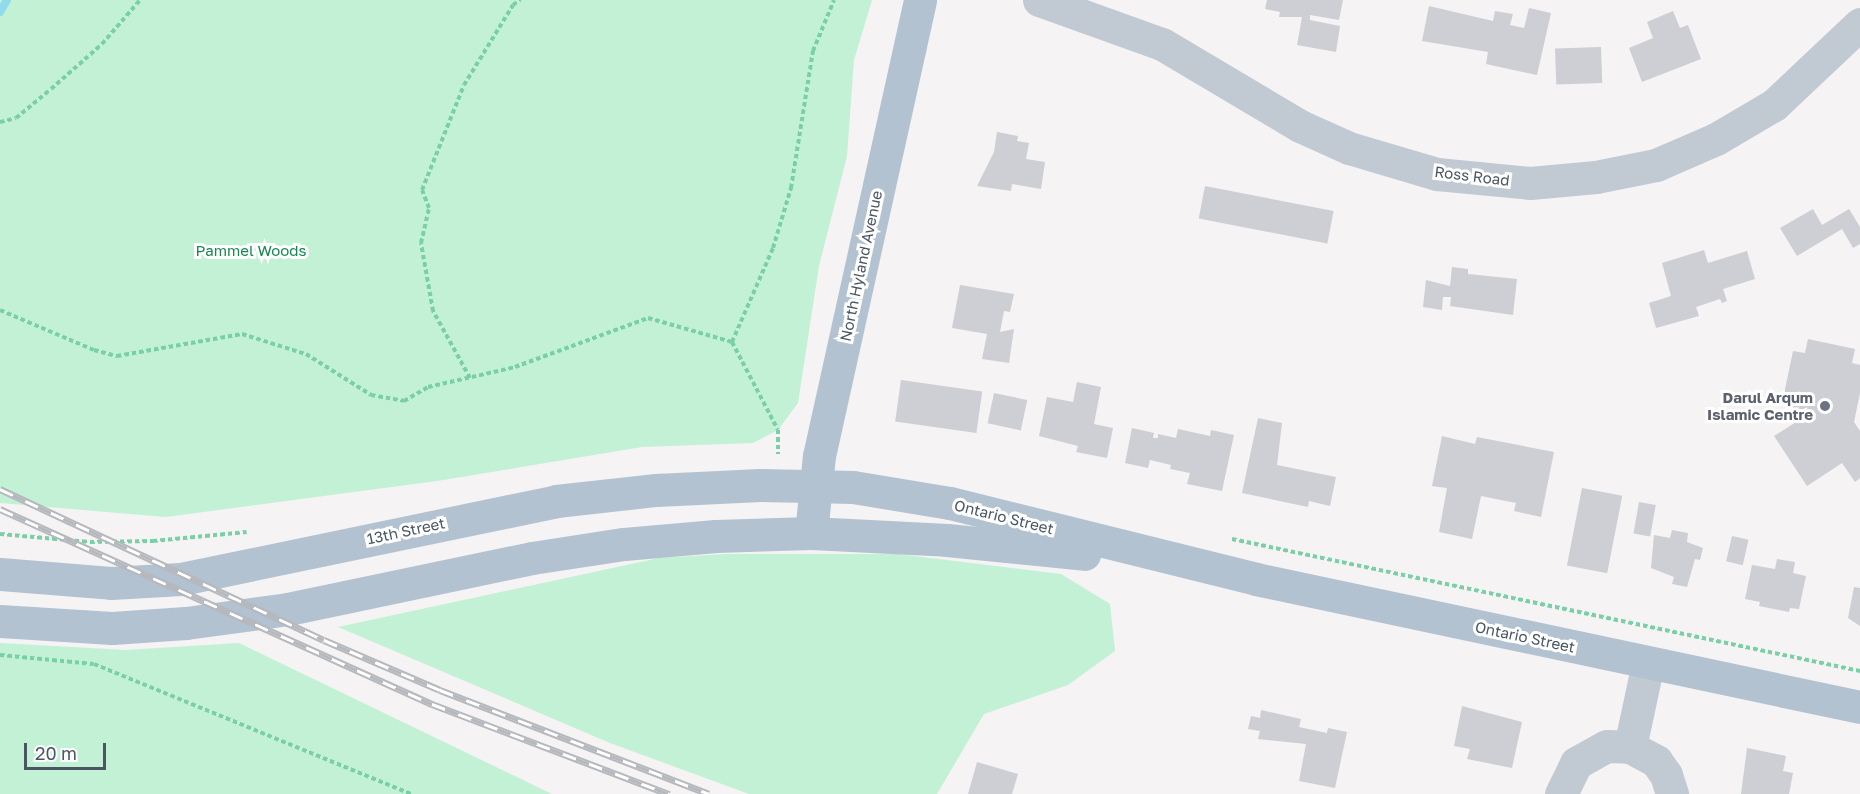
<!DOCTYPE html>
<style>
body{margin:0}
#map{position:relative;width:1860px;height:794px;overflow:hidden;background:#f5f3f3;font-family:"Golos Text",sans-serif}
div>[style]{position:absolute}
.green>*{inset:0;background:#c3f1d5}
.stream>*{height:8px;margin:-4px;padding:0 4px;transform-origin:4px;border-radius:4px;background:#90daee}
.building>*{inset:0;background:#cdcfd5;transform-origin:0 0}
.path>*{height:4px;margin-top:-2px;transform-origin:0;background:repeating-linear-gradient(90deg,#7ad0a6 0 4.5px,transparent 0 7.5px)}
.minor>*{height:33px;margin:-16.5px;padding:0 16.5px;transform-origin:16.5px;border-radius:16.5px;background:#c1cad2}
.major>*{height:33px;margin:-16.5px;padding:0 16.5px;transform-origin:16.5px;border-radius:16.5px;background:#b3c2d1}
.rail>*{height:7px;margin-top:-3.5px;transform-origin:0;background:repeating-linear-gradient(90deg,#fff 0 14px,#b5b8bd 0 28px);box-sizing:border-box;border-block:2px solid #b5b8bd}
.dots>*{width:16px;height:16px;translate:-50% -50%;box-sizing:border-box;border:3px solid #fff;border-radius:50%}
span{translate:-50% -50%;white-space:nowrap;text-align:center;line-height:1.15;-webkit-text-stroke:6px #fff;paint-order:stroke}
.street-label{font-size:15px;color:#4a5661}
.park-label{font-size:15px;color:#17864f}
.worship-label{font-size:15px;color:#5b616d;font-weight:700}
.right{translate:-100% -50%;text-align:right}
.scale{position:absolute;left:24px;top:743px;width:82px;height:27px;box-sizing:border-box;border:3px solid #4a5661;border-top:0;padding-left:8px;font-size:18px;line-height:21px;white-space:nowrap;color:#4a5661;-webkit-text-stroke:4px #fff;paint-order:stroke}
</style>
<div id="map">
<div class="green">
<div style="clip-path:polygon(0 0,872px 0,854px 60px,847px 156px,819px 266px,798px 403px,778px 430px,753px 443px,642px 447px,437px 481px,166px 517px,0 503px)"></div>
<div style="clip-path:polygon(725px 554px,898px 554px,1061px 574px,1110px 604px,1115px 651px,1068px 685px,984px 714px,937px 794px,749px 794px,610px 743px,338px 627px,659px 558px)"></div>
<div style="clip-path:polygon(0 643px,126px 650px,239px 643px,552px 794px,0 794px)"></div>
</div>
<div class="stream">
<div style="left:0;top:12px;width:14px;rotate:-60deg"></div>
</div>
<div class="building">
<div style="clip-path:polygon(1267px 0,1343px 0,1339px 20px,1310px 15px,1310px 20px,1340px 26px,1336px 52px,1297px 45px,1302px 17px,1279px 17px,1280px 12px,1265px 9px)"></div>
<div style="clip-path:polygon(1429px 6px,1493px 21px,1495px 11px,1513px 14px,1510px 25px,1524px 28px,1529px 8px,1551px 13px,1537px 75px,1486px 64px,1488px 52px,1422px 41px)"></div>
<div style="clip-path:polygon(1673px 11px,1680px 28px,1688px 25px,1701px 59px,1642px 82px,1629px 48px,1653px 38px,1647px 22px)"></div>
<div style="left:1601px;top:47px;width:36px;height:46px;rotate:88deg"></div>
<div style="clip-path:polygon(997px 132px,1018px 136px,1017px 141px,1029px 143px,1026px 159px,1045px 162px,1041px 189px,1012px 184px,1011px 191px,977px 186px,994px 152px)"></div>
<div style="left:1205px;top:186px;width:131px;height:33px;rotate:11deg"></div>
<div style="clip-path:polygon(1813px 209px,1822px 225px,1849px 209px,1860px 227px,1860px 244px,1853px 248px,1842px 229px,1797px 256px,1780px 228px)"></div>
<div style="clip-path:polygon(1704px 250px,1708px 263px,1747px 251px,1755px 279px,1723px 289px,1727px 301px,1722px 303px,1720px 299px,1696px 307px,1699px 316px,1656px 328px,1649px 303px,1671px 296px,1662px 263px)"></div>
<div style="clip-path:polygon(1452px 267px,1468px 269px,1468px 274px,1517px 279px,1513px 315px,1450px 306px,1451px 297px,1443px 297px,1442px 310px,1423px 307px,1426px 280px,1450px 286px)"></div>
<div style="clip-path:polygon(960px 285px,1014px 294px,1010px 312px,1004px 311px,1000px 332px,1014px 329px,1009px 363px,982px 359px,987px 334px,952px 328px)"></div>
<div style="clip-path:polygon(1808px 339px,1855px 349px,1852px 363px,1860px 365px,1860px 393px,1854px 422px,1860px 431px,1860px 478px,1855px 482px,1842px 463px,1807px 486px,1774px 436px,1801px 419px,1784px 394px,1793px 351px,1805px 353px)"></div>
<div style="left:901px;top:380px;width:82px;height:42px;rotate:8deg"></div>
<div style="clip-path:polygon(1077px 382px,1101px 387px,1094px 424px,1113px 428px,1107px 458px,1076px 452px,1078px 446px,1039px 436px,1047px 397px,1073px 402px)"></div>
<div style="left:994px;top:393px;width:34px;height:31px;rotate:12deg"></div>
<div style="clip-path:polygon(1258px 418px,1282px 423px,1277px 465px,1336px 477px,1330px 506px,1309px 501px,1308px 507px,1242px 493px)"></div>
<div style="clip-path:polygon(1132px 428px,1154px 433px,1153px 438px,1158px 438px,1158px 434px,1176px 438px,1178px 429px,1210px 436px,1211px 430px,1234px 435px,1222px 491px,1187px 484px,1190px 473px,1170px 469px,1171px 465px,1150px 460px,1148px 468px,1125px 463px)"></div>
<div style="clip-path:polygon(1442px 436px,1475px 444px,1477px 437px,1554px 452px,1541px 517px,1514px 511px,1516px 503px,1481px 496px,1472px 539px,1439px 532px,1447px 488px,1432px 486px)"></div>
<div style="left:1582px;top:488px;width:41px;height:79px;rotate:11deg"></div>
<div style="left:1639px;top:502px;width:17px;height:32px;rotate:10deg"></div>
<div style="clip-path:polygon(1672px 530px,1688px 533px,1687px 542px,1703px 548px,1700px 560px,1695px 559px,1687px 587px,1672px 584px,1674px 577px,1651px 568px,1654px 535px,1670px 538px)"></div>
<div style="left:1732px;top:536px;width:17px;height:26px;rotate:13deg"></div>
<div style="clip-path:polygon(1777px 559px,1795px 562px,1793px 573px,1806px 576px,1799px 609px,1790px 608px,1789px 612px,1759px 606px,1760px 602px,1745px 599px,1752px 565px,1775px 569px)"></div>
<div style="clip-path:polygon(1854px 587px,1860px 588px,1860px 626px,1848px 618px)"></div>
<div style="clip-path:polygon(1462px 706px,1522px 722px,1512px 768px,1467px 759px,1470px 749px,1454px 746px)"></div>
<div style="clip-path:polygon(1261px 710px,1301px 719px,1299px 727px,1327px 733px,1328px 728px,1347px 732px,1335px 788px,1299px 781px,1306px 744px,1258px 739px,1260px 731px,1248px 729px,1251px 716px,1260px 718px)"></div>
<div style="clip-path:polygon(1747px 748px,1786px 756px,1783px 771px,1793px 773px,1789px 794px,1741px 794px)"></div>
<div style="clip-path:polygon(977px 762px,1018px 774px,1012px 794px,968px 794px)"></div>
</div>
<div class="path">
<div style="left:0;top:122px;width:16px;rotate:-14deg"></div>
<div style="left:16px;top:118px;width:45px;rotate:-39.6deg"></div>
<div style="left:51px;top:89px;width:68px;rotate:-41.4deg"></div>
<div style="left:102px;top:44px;width:58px;rotate:-49.2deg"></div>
<div style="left:0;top:310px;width:102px;rotate:23.1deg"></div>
<div style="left:94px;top:350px;width:24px;rotate:15deg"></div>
<div style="left:117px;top:356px;width:127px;rotate:-10deg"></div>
<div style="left:242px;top:334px;width:67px;rotate:17.4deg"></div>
<div style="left:306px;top:354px;width:77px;rotate:32.2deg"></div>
<div style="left:371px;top:395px;width:34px;rotate:10deg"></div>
<div style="left:404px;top:401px;width:28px;rotate:-30deg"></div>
<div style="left:428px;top:387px;width:89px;rotate:-12.9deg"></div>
<div style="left:515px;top:367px;width:142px;rotate:-20.2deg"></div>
<div style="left:648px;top:318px;width:87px;rotate:15.9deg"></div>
<div style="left:732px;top:342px;width:103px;rotate:-66.4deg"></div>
<div style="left:773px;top:248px;width:63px;rotate:-73.3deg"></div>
<div style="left:791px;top:188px;width:139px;rotate:-80.9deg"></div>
<div style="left:813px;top:51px;width:55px;rotate:-67.6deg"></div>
<div style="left:732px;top:342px;width:99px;rotate:62.4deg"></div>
<div style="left:778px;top:430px;width:24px;rotate:90deg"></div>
<div style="left:470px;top:378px;width:77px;rotate:-118.9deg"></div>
<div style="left:433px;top:311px;width:69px;rotate:-100deg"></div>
<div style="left:421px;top:243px;width:36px;rotate:-77deg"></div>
<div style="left:429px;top:208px;width:19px;rotate:-111deg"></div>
<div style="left:422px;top:190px;width:113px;rotate:-68.2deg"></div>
<div style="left:464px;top:85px;width:94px;rotate:-58.5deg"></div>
<div style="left:513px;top:5px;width:9px;rotate:-36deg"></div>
<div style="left:0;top:534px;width:90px;rotate:5.1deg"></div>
<div style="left:90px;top:542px;width:63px;rotate:-0.9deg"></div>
<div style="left:153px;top:541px;width:94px;rotate:-5.5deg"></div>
<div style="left:1232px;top:539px;width:642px;rotate:11.87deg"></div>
<div style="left:0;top:655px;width:94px;rotate:5.5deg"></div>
<div style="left:94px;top:664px;width:343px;rotate:22.3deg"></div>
</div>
<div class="minor">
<div style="left:1039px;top:0;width:131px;rotate:19.7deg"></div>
<div style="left:1162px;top:44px;width:161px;rotate:30.7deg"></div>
<div style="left:1300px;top:126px;width:54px;rotate:24.2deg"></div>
<div style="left:1349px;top:148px;width:92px;rotate:16.5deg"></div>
<div style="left:1437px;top:174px;width:93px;rotate:5.5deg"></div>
<div style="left:1530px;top:183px;width:66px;rotate:-5.2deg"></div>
<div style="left:1596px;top:177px;width:61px;rotate:-11.3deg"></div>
<div style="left:1656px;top:165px;width:65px;rotate:-23.4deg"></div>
<div style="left:1716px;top:139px;width:67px;rotate:-30.4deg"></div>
<div style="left:1774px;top:105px;width:118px;rotate:-43.3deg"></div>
<div style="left:1630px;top:747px;width:86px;rotate:-77.9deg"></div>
<div style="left:1561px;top:794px;width:34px;rotate:-64deg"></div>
<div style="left:1576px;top:763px;width:35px;rotate:-29deg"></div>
<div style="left:1607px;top:746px;width:23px;rotate:2deg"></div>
<div style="left:1630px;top:747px;width:30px;rotate:28deg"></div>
<div style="left:1656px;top:761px;width:17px;rotate:54deg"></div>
<div style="left:1666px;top:775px;width:20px;rotate:72deg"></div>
</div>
<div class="major">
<div style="left:811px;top:533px;width:77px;rotate:-84.1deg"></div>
<div style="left:819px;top:456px;width:467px;rotate:-77.5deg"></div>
<div style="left:0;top:574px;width:111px;rotate:4.6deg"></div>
<div style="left:111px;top:583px;width:70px;rotate:-3.3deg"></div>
<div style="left:181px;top:579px;width:383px;rotate:-11.7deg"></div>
<div style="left:556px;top:501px;width:101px;rotate:-6.3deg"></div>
<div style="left:656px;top:490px;width:104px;rotate:-2.8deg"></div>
<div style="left:760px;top:485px;width:93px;rotate:1.2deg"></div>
<div style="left:853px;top:487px;width:98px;rotate:9.4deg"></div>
<div style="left:950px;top:503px;width:315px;rotate:13.9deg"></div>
<div style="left:1256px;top:579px;width:617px;rotate:11.97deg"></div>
<div style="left:0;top:621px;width:112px;rotate:3.6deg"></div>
<div style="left:112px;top:628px;width:74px;rotate:-3.9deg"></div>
<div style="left:186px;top:623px;width:103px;rotate:-7.8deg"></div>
<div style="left:288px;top:609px;width:249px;rotate:-11.8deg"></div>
<div style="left:532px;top:558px;width:93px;rotate:-8.7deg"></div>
<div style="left:624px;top:544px;width:92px;rotate:-5deg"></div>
<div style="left:716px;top:536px;width:95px;rotate:-1.8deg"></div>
<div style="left:811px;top:533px;width:136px;rotate:2.9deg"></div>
<div style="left:947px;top:540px;width:138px;rotate:5.8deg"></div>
</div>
<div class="rail">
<div style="left:0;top:489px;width:357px;rotate:25deg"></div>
<div style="left:324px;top:640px;width:126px;rotate:23.3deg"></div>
<div style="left:440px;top:690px;width:288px;rotate:21.1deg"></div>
<div style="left:0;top:509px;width:474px;rotate:24.3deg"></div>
<div style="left:432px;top:704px;width:254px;rotate:20.8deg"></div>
</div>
<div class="dots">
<div style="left:1825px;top:406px;background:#6b7280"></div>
</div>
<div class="street-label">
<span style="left:1472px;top:176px;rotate:7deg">Ross Road</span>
<span style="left:861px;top:266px;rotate:-78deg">North Hyland Avenue</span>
<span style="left:1004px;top:517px;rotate:14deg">Ontario Street</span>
<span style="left:406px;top:531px;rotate:-12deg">13th Street</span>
<span style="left:1525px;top:637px;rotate:12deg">Ontario Street</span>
</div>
<div class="park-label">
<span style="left:251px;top:251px">Pammel Woods</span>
</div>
<div class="worship-label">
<span class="right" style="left:1813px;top:406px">Darul Arqum<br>Islamic Centre</span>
</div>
<div class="scale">20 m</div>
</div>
